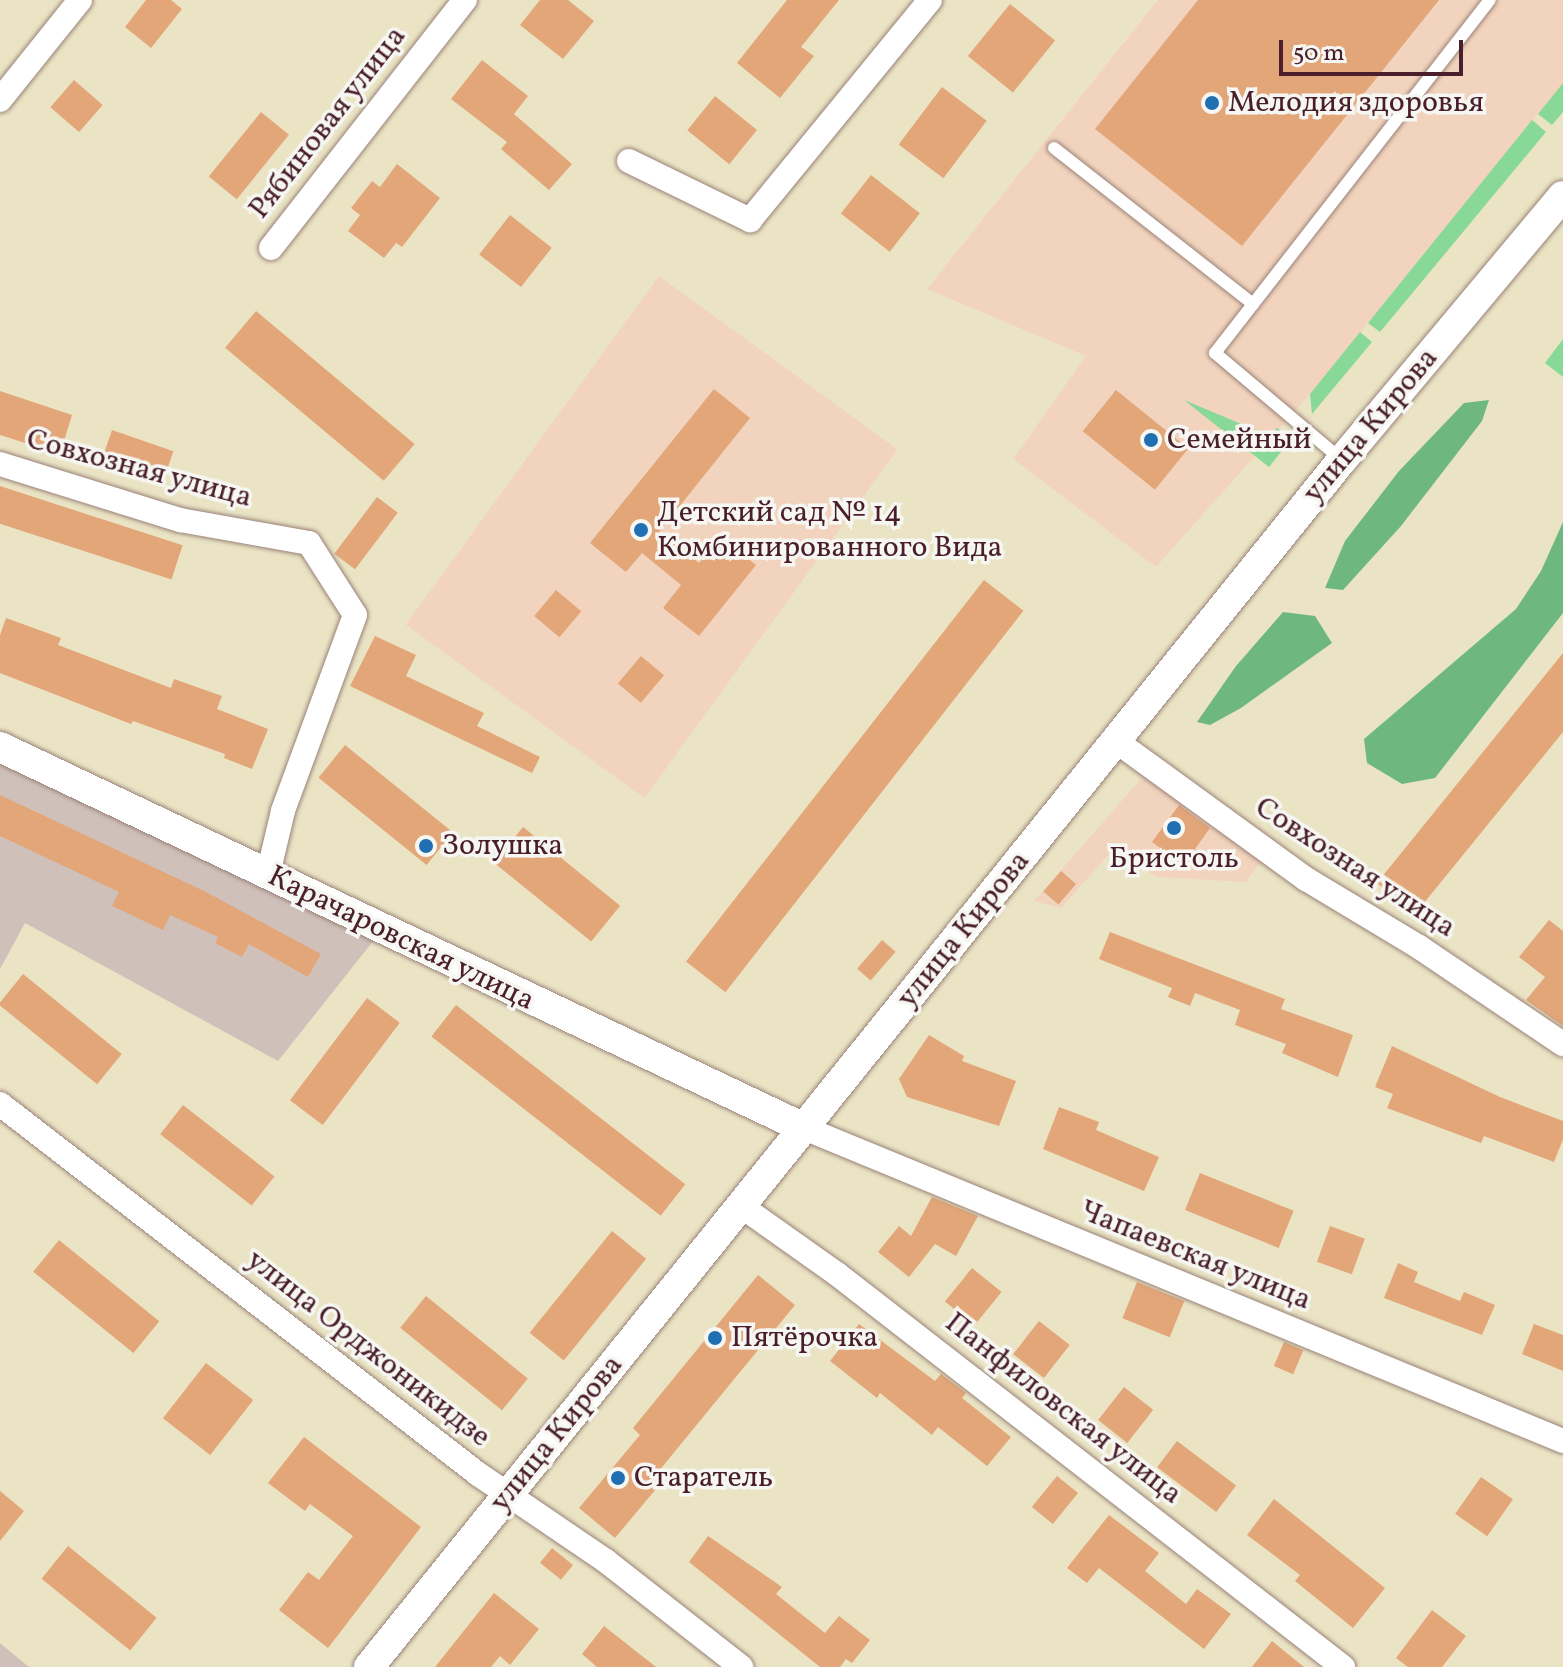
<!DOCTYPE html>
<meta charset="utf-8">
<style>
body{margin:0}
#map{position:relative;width:1563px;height:1667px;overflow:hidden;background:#eae4c5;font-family:Vollkorn,serif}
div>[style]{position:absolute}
.built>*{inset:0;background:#f2d4be;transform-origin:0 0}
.industrial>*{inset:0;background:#cfc0ba}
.green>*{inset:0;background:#88d897}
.forest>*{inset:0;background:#6eb880}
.building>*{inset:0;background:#e2a679;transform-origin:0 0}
.roads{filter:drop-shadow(0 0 2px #9a8278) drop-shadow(0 0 2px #9a8278)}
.service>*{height:12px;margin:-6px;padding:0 6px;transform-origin:6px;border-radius:6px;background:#fff}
.minor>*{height:24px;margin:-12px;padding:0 12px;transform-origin:12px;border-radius:12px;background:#fff}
.tertiary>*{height:30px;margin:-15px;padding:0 15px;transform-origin:15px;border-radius:15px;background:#fff}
.dots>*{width:22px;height:22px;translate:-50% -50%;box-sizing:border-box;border:4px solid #f6f6f2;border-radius:50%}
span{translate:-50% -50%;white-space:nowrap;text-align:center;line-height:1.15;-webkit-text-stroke:7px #f6f6f2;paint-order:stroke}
.poi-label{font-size:30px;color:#4a1f2b}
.left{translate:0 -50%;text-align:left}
.street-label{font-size:30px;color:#4a1f2b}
.scale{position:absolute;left:1279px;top:40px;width:184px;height:36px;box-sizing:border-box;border:4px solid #4a1f2b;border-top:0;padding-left:10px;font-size:24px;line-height:28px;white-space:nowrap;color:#4a1f2b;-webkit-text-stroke:6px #f6f6f2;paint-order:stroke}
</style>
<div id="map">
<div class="built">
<div style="clip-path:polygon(1158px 0,1563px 0,1563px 83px,1310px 394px,1156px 567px,1013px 459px,1086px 356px,927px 289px)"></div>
<div style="left:659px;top:276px;width:295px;height:431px;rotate:36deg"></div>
<div style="clip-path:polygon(1146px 773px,1264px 858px,1246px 882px,1157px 877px,1112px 851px,1061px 908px,1034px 901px)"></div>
</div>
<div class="industrial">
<div style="clip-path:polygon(0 763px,374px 940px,278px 1061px,25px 923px,0 969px)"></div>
<div style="clip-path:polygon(0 1643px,29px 1667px,0 1667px)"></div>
</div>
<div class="green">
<div style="clip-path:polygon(1563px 83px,1563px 112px,1552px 125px,1538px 114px)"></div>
<div style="clip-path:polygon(1532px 120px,1546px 132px,1380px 332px,1368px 323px)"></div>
<div style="clip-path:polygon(1360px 332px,1372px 342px,1312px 414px,1310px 394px)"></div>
<div style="clip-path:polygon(1563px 339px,1563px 377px,1545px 363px)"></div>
<div style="clip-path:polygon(1184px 400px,1270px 436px,1277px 428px,1292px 438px,1269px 467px)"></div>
</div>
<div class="forest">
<div style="clip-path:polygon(1489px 400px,1482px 421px,1401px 526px,1343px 590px,1325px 588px,1345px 541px,1399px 471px,1464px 403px)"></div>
<div style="clip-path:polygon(1563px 522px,1563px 613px,1435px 778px,1402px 784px,1367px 763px,1364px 739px,1516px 609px,1541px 571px)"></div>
<div style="clip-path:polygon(1283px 612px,1315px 616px,1332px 643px,1241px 708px,1210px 725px,1197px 722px,1236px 666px)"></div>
</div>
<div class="building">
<div style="clip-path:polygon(146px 0,171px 0,182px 9px,151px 48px,125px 27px)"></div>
<div style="clip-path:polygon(540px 0,568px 0,594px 21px,563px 59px,520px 25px)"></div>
<div style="clip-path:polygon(787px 0,839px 0,801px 47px,814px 56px,780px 98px,737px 63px)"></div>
<div style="clip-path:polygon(1198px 0,1439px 0,1242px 246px,1095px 129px)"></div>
<div style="left:1010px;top:4px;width:58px;height:67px;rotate:39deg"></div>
<div style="clip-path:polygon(482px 60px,528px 96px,514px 114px,572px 164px,549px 190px,501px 149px,507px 142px,451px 99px)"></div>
<div style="left:74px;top:80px;width:38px;height:36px;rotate:41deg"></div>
<div style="left:942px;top:87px;width:56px;height:72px;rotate:37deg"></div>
<div style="left:715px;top:96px;width:54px;height:44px;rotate:39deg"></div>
<div style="left:261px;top:112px;width:36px;height:83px;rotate:39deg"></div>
<div style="clip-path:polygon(397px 164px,440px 198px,402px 247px,396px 243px,384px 258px,348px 231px,360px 215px,351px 208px,372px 181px,380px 187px)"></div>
<div style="left:871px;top:175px;width:62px;height:49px;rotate:38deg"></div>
<div style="left:510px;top:215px;width:53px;height:50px;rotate:38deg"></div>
<div style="left:256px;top:311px;width:207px;height:48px;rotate:40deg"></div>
<div style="clip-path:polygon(714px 389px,750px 418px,659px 532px,699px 563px,720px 536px,756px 565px,699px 636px,663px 608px,681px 585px,642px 553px,626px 572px,590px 543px)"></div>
<div style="left:1116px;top:390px;width:93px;height:53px;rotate:39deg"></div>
<div style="clip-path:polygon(0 391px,72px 415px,60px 454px,0 435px)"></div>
<div style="left:112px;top:430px;width:65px;height:34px;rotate:19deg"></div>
<div style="left:0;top:486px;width:192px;height:36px;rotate:18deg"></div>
<div style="left:377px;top:497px;width:26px;height:71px;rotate:37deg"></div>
<div style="left:984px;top:580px;width:50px;height:484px;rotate:38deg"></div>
<div style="left:556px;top:590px;width:33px;height:34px;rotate:40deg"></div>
<div style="clip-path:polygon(6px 618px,61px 638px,58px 645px,171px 688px,174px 679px,222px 696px,217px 709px,268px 729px,252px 769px,224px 758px,225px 754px,133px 721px,131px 724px,0 673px,0 635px)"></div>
<div style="clip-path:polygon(375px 636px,416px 655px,406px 676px,484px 713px,477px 726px,540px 757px,532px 773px,350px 686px)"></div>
<div style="clip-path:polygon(1563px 653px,1563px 732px,1415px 914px,1377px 883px)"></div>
<div style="left:641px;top:656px;width:30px;height:36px;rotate:40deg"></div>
<div style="left:345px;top:745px;width:139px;height:42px;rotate:39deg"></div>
<div style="clip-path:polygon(0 795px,204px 891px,321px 954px,308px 977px,249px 944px,242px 957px,215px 943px,218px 937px,170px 915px,163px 930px,112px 906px,119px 892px,0 836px)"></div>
<div style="clip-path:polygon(1179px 805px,1210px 828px,1195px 849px,1201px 853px,1189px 869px,1152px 842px)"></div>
<div style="left:523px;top:827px;width:125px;height:46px;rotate:39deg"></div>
<div style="left:1061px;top:871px;width:20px;height:27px;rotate:41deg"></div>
<div style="clip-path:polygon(1549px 920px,1563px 931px,1563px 1026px,1526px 1000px,1545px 977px,1519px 957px)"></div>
<div style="clip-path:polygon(1110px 932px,1285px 999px,1281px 1009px,1353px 1035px,1338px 1077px,1282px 1053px,1286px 1044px,1235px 1025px,1240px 1010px,1195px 993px,1190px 1006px,1168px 997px,1172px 988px,1099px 959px)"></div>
<div style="left:882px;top:940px;width:18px;height:38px;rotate:41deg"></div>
<div style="left:23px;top:974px;width:127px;height:39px;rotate:39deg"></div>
<div style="left:367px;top:998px;width:41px;height:128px;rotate:37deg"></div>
<div style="left:456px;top:1005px;width:291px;height:40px;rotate:38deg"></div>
<div style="clip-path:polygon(929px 1035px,964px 1056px,962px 1061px,1016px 1081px,999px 1126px,907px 1097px,899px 1079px)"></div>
<div style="clip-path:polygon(1392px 1046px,1500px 1097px,1563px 1121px,1563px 1139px,1554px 1162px,1484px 1136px,1481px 1143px,1387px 1108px,1393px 1094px,1375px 1087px)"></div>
<div style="left:183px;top:1105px;width:116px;height:37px;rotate:38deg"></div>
<div style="clip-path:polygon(1059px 1107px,1099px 1122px,1096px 1130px,1159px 1157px,1144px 1191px,1043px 1149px)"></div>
<div style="left:1200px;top:1173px;width:101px;height:40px;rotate:22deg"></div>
<div style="clip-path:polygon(932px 1197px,978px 1216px,956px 1256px,935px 1244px,909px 1277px,878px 1252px,899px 1226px,911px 1236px)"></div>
<div style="left:1330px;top:1226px;width:37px;height:38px;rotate:20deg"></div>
<div style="left:612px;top:1231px;width:44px;height:131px;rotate:39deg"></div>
<div style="left:59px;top:1240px;width:129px;height:41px;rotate:39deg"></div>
<div style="clip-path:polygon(1398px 1263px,1418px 1272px,1414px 1282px,1460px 1301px,1464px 1292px,1495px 1305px,1482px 1335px,1384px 1298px)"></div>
<div style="left:972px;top:1268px;width:38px;height:43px;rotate:39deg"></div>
<div style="clip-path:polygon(758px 1275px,795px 1305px,649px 1483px,656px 1489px,615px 1538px,579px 1508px,640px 1435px,633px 1428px)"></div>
<div style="left:1137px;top:1282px;width:51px;height:39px;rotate:22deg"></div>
<div style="left:426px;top:1296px;width:131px;height:41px;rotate:39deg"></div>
<div style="left:1039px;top:1321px;width:39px;height:42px;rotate:38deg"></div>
<div style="clip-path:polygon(859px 1324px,935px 1381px,941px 1374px,966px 1393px,962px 1398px,1011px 1437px,987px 1466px,938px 1427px,932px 1435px,880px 1393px,877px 1398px,830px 1361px)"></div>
<div style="clip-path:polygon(1534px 1324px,1563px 1335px,1563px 1371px,1522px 1354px)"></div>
<div style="left:1284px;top:1342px;width:21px;height:26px;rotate:23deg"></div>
<div style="left:206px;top:1363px;width:60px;height:70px;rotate:38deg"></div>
<div style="left:1124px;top:1387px;width:37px;height:42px;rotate:38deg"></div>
<div style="clip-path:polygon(304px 1437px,421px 1527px,328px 1648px,279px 1610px,308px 1572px,319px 1580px,353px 1536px,310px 1504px,305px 1511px,268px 1483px)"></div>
<div style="left:1177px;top:1441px;width:74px;height:33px;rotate:37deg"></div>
<div style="left:1057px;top:1476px;width:27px;height:40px;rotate:39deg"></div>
<div style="left:1481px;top:1477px;width:39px;height:45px;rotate:35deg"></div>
<div style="clip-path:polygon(0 1491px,24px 1511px,0 1541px)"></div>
<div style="clip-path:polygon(1274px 1499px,1385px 1588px,1353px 1628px,1295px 1581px,1300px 1575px,1247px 1535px)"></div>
<div style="clip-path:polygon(1109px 1515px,1159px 1553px,1145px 1571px,1186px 1604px,1197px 1589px,1231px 1614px,1204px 1649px,1099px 1568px,1087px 1583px,1067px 1568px)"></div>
<div style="clip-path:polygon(708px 1536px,782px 1587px,776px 1594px,825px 1633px,839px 1616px,870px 1640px,852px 1663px,846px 1659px,840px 1667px,820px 1667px,689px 1562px)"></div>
<div style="left:68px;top:1546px;width:114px;height:42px;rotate:39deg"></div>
<div style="left:552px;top:1548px;width:27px;height:19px;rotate:39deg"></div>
<div style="clip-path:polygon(494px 1593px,539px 1629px,510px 1665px,500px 1656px,491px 1667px,435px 1667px)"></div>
<div style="clip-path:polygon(1432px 1610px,1466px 1636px,1442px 1667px,1408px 1667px,1396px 1658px)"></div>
<div style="clip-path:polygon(604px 1626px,656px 1667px,597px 1667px,582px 1654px)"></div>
<div style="clip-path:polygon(1272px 1641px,1304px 1667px,1252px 1667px)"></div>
</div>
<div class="roads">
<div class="service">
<div style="left:1054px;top:148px;width:253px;rotate:38.1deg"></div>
<div style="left:1342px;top:460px;width:166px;rotate:-139.9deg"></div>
<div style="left:1215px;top:353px;width:447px;rotate:-52.1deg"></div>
</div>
<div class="minor">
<div style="left:0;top:100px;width:128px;rotate:-51.3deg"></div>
<div style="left:629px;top:161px;width:135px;rotate:26deg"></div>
<div style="left:750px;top:220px;width:284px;rotate:-50.7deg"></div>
<div style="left:271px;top:248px;width:315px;rotate:-52deg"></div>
<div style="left:0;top:464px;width:189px;rotate:17.3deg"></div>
<div style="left:180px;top:520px;width:131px;rotate:10.1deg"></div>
<div style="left:309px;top:543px;width:85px;rotate:57.4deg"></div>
<div style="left:355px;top:615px;width:209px;rotate:110.2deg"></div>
<div style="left:283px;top:811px;width:65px;rotate:103.4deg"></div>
<div style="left:1116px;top:741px;width:235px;rotate:36deg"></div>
<div style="left:1306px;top:879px;width:132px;rotate:31deg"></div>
<div style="left:1419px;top:947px;width:174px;rotate:34deg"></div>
<div style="left:0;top:1104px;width:604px;rotate:37.74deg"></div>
<div style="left:478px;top:1474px;width:155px;rotate:34.2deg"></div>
<div style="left:606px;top:1561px;width:172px;rotate:38.1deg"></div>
<div style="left:804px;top:1128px;width:821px;rotate:22.41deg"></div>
<div style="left:741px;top:1206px;width:118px;rotate:35.3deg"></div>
<div style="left:837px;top:1274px;width:641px;rotate:37.84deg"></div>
</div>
<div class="tertiary">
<div style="left:0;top:747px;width:890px;rotate:25.36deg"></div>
<div style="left:369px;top:1667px;width:1550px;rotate:-51.13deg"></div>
<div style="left:1342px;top:460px;width:344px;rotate:-50.1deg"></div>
</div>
</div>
<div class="dots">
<div style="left:1212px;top:103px;background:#1f6fb2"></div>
<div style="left:1151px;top:440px;background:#1f6fb2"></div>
<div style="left:641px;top:530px;background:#1f6fb2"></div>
<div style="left:1174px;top:828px;background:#1f6fb2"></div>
<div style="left:426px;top:846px;background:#1f6fb2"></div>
<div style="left:715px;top:1338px;background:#1f6fb2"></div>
<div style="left:618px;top:1478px;background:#1f6fb2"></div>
</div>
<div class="poi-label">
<span class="left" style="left:1228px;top:103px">Мелодия здоровья</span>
<span class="left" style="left:1167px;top:440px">Семейный</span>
<span class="left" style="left:657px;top:530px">Детский сад № 14<br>Комбинированного Вида</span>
<span class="left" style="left:442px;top:846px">Золушка</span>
<span style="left:1174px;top:859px">Бристоль</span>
<span class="left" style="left:731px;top:1338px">Пятёрочка</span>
<span class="left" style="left:634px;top:1478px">Старатель</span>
</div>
<div class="street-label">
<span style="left:328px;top:123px;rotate:-52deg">Рябиновая улица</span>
<span style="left:1371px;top:426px;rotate:-50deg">улица Кирова</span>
<span style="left:139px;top:469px;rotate:15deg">Совхозная улица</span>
<span style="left:1355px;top:868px;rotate:33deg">Совхозная улица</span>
<span style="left:964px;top:930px;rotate:-51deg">улица Кирова</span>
<span style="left:401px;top:939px;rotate:26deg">Карачаровская улица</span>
<span style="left:1195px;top:1256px;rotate:22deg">Чапаевская улица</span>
<span style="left:368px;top:1349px;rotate:38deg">улица Орджоникидзе</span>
<span style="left:1063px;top:1409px;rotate:38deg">Панфиловская улица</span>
<span style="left:557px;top:1434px;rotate:-51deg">улица Кирова</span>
</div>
<div class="scale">50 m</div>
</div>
